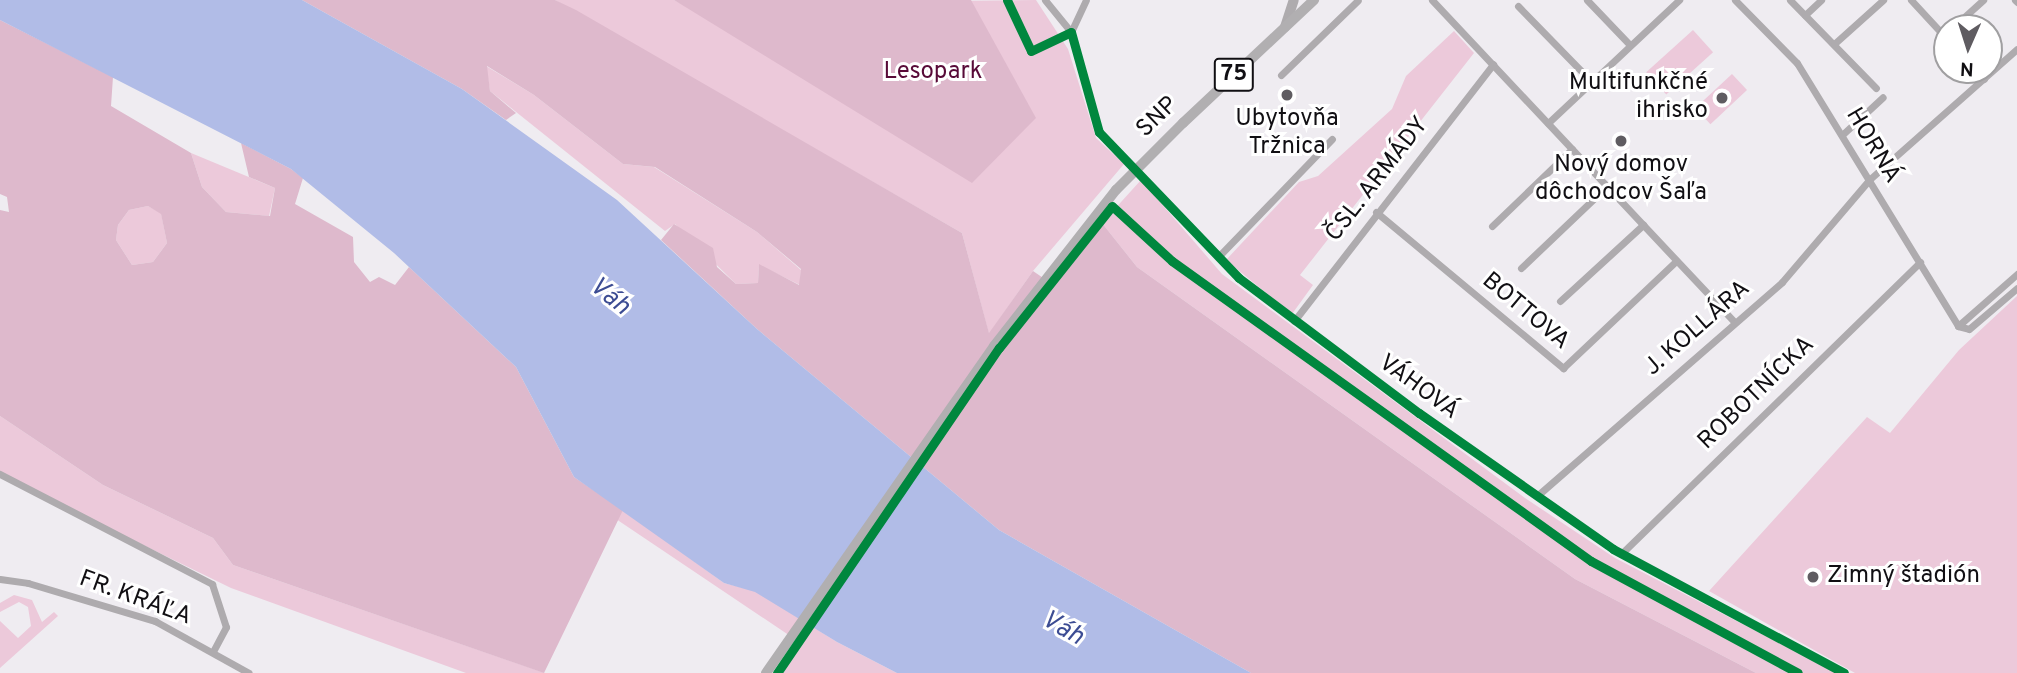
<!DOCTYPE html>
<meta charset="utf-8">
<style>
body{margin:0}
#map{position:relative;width:2017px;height:673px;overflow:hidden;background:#efecf1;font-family:Overpass,sans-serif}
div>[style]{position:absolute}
.green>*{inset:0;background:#ecc9da;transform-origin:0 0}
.forest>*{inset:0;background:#deb9cc}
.water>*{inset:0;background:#b1bce7}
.minor>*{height:7px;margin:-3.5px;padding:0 3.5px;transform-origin:3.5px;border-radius:3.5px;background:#aeabae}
.secondary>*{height:10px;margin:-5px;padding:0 5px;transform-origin:5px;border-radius:5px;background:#aeabae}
.primary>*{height:10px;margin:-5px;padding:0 5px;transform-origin:5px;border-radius:5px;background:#b1afb1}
.primary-bridge>*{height:10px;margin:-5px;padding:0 5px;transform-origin:5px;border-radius:5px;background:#b1afb1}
.cycleway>*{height:9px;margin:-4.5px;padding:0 4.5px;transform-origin:4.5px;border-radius:4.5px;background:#00873e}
.dots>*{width:19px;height:19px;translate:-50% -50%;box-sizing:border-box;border:4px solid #fff;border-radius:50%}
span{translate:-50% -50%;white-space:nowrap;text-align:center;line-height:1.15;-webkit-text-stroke:6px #fff;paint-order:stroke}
.shield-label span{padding:2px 5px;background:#fff;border:2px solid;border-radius:5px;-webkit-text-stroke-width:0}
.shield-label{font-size:23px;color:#110f13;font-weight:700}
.park-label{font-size:24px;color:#580a38}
.poi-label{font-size:24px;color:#110f13}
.right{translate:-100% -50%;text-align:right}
.left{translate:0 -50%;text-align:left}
.street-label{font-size:24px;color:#110f13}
.water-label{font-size:26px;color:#3c4c93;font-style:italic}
.north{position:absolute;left:1933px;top:14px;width:70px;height:70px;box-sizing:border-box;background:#fff;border:2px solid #a09fa1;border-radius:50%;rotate:183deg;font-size:19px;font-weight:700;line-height:28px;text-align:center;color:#110f13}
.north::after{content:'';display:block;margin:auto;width:24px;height:32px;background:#5f5c61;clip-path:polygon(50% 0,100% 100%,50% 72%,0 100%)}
</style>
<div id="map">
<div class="green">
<div style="clip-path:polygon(555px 0,674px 0,682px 4px,1036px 0,1068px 49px,1096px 138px,1124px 164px,1033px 271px,989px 334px,962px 233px)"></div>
<div style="left:1693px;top:30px;width:30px;height:63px;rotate:48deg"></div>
<div style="clip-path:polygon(1454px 31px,1474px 53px,1300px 275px,1313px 285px,1292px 314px,1226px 260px,1299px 182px,1318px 176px,1392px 109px,1406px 76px)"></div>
<div style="clip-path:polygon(486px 66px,534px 95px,623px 164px,654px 167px,757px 232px,801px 270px,800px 285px,759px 265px,758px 283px,736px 284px,675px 224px,665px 231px,490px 91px)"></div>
<div style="left:1732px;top:74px;width:22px;height:50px;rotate:47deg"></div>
<div style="clip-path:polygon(191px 153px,275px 188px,269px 216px,226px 212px,202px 187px)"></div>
<div style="clip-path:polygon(1141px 180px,1222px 274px,1525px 498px,1615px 558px,1837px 673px,1756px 673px,1575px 579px,1137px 267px,1102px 223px)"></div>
<div style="clip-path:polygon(148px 206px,161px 213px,167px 243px,153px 262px,132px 265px,116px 240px,118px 225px,129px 210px)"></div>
<div style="clip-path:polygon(2017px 296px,2017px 673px,1855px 673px,1709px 591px,1867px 417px,1890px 433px,1959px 350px)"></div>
<div style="clip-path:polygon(0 416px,103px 485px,213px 538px,233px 565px,545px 673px,466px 673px,231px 588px,0 475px)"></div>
<div style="clip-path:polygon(623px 510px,724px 583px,755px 591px,837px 642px,897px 673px,780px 673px,802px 644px,616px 519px)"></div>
<div style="clip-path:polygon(14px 595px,32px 600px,42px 622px,54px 612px,58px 616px,0 668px,0 621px,18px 638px,31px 626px,28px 607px,19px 602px,0 612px,0 603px)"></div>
</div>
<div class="forest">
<div style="clip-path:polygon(302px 0,555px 0,576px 10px,962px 233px,989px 333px,1033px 271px,1052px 284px,1102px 223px,1137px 267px,1575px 579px,1756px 673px,1251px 673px,999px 530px,757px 329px,661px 240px,674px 224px,713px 248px,717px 267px,736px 284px,758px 283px,759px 264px,799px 285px,801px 269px,757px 232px,655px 167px,623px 164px,534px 95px,487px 66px,490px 91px,516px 113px,506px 120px,462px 89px)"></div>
<div style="clip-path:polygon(674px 0,971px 0,1036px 118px,972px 183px)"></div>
<div style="clip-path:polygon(evenodd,0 20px,113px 77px,111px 106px,191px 153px,202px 187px,226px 212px,270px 216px,275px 188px,249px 177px,241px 143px,291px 169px,303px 178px,295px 204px,353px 237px,354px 262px,370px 282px,379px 277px,395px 285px,409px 267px,516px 367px,574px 477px,623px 510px,544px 673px,233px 565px,213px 538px,103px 485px,0 416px,0 210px,9px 212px,7px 197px,0 194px,0 20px,148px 206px,161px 214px,167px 243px,153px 262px,132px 265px,116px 240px,118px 225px,129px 210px,148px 206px)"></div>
</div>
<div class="water">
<div style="clip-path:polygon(0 0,302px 0,462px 89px,617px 200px,757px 329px,999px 530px,1251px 673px,897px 673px,837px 642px,755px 592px,724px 583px,574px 477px,516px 367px,394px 253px,291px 169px,0 20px)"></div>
</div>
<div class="minor">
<div style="left:1045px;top:0;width:41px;rotate:50.9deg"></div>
<div style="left:1071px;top:32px;width:104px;rotate:74.4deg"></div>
<div style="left:1099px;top:132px;width:202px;rotate:46.2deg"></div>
<div style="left:1239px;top:278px;width:225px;rotate:36.9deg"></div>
<div style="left:1419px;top:413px;width:237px;rotate:35deg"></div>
<div style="left:1613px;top:549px;width:262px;rotate:28.2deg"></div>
<div style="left:1432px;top:0;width:441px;rotate:46.8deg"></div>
<div style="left:1587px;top:0;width:62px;rotate:46.3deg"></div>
<div style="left:1735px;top:0;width:88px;rotate:45.5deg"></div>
<div style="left:1797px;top:63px;width:308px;rotate:58.5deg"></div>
<div style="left:1958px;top:326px;width:11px;rotate:15deg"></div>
<div style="left:1969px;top:329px;width:63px;rotate:-40.5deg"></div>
<div style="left:1790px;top:0;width:123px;rotate:45.7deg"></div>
<div style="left:1911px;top:0;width:53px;rotate:47.3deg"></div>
<div style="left:2015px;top:0;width:3px;rotate:45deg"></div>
<div style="left:1518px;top:6px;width:105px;rotate:45.8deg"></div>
<div style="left:1805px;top:15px;width:22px;rotate:-43deg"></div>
<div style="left:1952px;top:28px;width:42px;rotate:-42.1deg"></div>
<div style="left:1071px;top:32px;width:35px;rotate:-65deg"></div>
<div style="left:1834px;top:44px;width:66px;rotate:-41.9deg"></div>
<div style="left:1976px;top:70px;width:12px;rotate:48deg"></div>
<div style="left:1281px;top:75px;width:107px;rotate:-44.2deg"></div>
<div style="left:1548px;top:123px;width:180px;rotate:-43.2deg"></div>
<div style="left:1843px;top:134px;width:54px;rotate:-42.8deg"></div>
<div style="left:1376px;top:212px;width:244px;rotate:39.8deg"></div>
<div style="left:1563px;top:368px;width:156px;rotate:-43.4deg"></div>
<div style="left:1492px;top:226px;width:111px;rotate:-43.9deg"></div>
<div style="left:1218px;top:257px;width:164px;rotate:-46deg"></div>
<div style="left:1521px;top:268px;width:119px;rotate:-43.6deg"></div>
<div style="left:1560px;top:301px;width:113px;rotate:-42.5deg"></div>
<div style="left:1294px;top:321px;width:325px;rotate:-52.2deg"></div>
<div style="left:1958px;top:326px;width:79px;rotate:-41.4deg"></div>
<div style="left:0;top:474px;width:239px;rotate:27.4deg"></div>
<div style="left:212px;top:584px;width:45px;rotate:72deg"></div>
<div style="left:226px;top:627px;width:27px;rotate:118deg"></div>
<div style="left:1538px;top:495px;width:324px;rotate:-41.1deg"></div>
<div style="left:1782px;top:282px;width:135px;rotate:-49.5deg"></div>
<div style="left:1870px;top:179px;width:196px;rotate:-41.5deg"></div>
<div style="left:1621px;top:554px;width:418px;rotate:-44.3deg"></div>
<div style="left:0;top:579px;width:28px;rotate:8deg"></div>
<div style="left:28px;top:583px;width:133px;rotate:16.7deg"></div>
<div style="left:155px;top:621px;width:107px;rotate:29deg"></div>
</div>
<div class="secondary">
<div style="left:1285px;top:27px;width:28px;rotate:-72deg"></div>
</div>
<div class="primary">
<div style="left:1183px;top:123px;width:180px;rotate:-43.2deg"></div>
<div style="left:766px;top:673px;width:399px;rotate:-55.1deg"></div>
<div style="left:994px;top:346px;width:198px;rotate:-52deg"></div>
</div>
<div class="primary-bridge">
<div style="left:1116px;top:190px;width:95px;rotate:-45deg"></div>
</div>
<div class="cycleway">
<div style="left:1007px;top:0;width:56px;rotate:64.8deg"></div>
<div style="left:1031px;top:51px;width:44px;rotate:-25.4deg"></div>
<div style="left:1071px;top:32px;width:104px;rotate:74.4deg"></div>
<div style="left:1099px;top:132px;width:202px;rotate:46.2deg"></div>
<div style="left:1239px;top:278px;width:225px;rotate:36.9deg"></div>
<div style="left:1419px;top:413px;width:237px;rotate:35deg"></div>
<div style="left:1613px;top:549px;width:262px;rotate:28.2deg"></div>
<div style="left:777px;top:673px;width:394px;rotate:-55.7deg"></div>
<div style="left:999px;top:348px;width:181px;rotate:-51.5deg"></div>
<div style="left:1112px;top:206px;width:81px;rotate:42.5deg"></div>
<div style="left:1172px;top:261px;width:515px;rotate:35.6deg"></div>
<div style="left:1591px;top:561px;width:235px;rotate:28.4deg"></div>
</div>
<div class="dots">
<div style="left:1287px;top:95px;background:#5f5c61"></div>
<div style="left:1722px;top:98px;background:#5f5c61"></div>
<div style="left:1621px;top:141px;background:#5f5c61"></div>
<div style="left:1813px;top:577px;background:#5f5c61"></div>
</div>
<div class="shield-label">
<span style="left:1234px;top:75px">75</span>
</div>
<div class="park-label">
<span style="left:933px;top:73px">Lesopark</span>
</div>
<div class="poi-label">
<span class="right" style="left:1708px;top:98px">Multifunkčné<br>ihrisko</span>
<span style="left:1287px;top:134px">Ubytovňa<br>Tržnica</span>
<span style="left:1621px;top:180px">Nový domov<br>dôchodcov Šaľa</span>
<span class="left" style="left:1827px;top:577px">Zimný štadión</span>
</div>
<div class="street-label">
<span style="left:1158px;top:118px;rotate:-44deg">SNP</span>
<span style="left:1872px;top:146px;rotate:59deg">HORNÁ</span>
<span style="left:1378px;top:180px;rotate:-52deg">ČSL. ARMÁDY</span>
<span style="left:1525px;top:312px;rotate:40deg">BOTTOVA</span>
<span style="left:1698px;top:329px;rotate:-41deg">J. KOLLÁRA</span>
<span style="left:1418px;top:388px;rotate:36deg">VÁHOVÁ</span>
<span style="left:1757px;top:394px;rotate:-44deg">ROBOTNÍCKA</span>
<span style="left:135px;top:599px;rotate:20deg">FR. KRÁĽA</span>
</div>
<div class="water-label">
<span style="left:609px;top:297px;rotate:39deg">Váh</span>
<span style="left:1062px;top:629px;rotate:30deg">Váh</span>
</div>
<div class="north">N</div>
</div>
